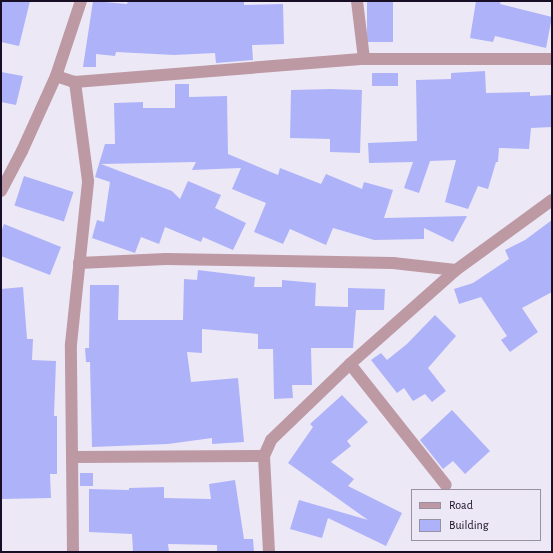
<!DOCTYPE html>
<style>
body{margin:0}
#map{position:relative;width:553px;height:553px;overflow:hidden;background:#ece8f6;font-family:"Alegreya Sans",sans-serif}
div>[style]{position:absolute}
.building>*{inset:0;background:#aeb3f9;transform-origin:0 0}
.minor>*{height:12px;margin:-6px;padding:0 6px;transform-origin:6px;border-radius:6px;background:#bd99a3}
span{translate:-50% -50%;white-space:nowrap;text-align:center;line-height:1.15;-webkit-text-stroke:3px #ece8f6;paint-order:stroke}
.frame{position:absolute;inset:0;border:2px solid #180e26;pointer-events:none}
.legend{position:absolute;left:411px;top:489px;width:130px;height:52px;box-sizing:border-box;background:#ece8f6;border:1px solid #9791a3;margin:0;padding:5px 7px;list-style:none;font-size:12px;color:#180e26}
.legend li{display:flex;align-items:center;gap:8px;height:20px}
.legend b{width:20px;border:1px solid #9791a3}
</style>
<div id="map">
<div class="building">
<div style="clip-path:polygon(1px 1px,30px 1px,19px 46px,1px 42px)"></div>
<div style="clip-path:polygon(93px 1px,127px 4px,128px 1px,244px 1px,244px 5px,283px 4px,284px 44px,252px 45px,253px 60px,216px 63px,215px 53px,174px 55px,116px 52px,115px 56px,96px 54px,96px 67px,83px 67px)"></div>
<div style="left:367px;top:1px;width:26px;height:41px"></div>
<div style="clip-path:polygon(476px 1px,501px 1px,500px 4px,552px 17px,546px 48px,495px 36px,493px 42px,470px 38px)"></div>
<div style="clip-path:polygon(485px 71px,486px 93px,530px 92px,530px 96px,552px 95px,552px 127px,531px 128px,529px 149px,499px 148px,498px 162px,496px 162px,488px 189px,478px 186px,468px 209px,445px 202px,456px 160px,430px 161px,419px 193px,404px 188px,413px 162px,369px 163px,368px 143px,417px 141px,416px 80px,451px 79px,451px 73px)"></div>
<div style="clip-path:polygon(1px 72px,23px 76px,16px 105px,1px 102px)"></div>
<div style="left:372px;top:73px;width:26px;height:13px"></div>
<div style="clip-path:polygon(175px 84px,189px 84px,189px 97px,227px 96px,228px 154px,278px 175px,280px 168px,321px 184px,326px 174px,362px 189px,364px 182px,393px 190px,384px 218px,467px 216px,453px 242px,424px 228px,424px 239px,374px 240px,333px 228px,326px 245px,290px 229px,283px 244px,254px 232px,266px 203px,232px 189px,241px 168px,192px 170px,196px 162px,101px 164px,172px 191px,180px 199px,188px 181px,221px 195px,215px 208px,246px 223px,233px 250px,203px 237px,201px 242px,165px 227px,159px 244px,141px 237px,135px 253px,92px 238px,97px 220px,104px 222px,110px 182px,95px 177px,105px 144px,115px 144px,114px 103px,143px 102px,143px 108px,175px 108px)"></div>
<div style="clip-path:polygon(331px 89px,362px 90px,360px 153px,330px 152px,330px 139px,290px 138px,291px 90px)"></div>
<div style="left:24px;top:176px;width:52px;height:31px;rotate:18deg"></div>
<div style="clip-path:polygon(552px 220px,552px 292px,522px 308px,538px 332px,510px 352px,501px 340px,507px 336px,481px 297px,459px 304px,454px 289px,473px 283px,509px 259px,505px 250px,525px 240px)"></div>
<div style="clip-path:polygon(4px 224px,61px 247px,50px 275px,1px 256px,1px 232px)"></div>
<div style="clip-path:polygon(198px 270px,255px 277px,254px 287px,282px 287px,282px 280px,316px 283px,315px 306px,348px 307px,348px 288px,385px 289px,384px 310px,356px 310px,353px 348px,311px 348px,312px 385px,292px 385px,293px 398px,274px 399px,273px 349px,258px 349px,258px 334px,202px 329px,202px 353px,187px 352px,191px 382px,238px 378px,244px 442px,212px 444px,212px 438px,168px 444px,92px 447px,90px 362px,86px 362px,85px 348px,89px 348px,90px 285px,119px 285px,118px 320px,183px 320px,184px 279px,197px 280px)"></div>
<div style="clip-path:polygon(23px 287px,27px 339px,33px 339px,32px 360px,56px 361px,54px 416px,57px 416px,57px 474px,50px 474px,51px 498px,1px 499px,1px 289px)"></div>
<div style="clip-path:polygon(435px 315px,456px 336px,428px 368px,446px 391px,432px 402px,425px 394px,413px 401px,404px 388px,397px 393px,371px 360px,381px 353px,387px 360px,407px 344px)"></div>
<div style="clip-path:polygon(342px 395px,368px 422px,347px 441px,351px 446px,331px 462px,354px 479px,348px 486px,402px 513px,386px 546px,328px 518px,322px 538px,290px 529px,299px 500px,368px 520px,288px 463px,313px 427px,310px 424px)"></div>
<div style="clip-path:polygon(452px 410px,490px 451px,465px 474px,453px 461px,443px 469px,420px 440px)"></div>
<div style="left:80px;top:473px;width:13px;height:13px"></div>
<div style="clip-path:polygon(235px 480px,244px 539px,253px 539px,254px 552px,217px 552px,217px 545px,168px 544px,169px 552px,133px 552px,132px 534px,89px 532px,89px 489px,129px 490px,129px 488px,164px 487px,164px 498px,211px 499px,209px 484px)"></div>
</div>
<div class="minor">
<div style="left:357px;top:1px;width:58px;rotate:83.1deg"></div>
<div style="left:56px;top:76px;width:20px;rotate:18deg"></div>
<div style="left:75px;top:82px;width:290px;rotate:-4.6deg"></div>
<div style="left:364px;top:59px;width:188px"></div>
<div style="left:1px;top:191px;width:45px;rotate:-62.3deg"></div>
<div style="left:22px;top:151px;width:82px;rotate:-65.6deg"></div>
<div style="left:56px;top:76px;width:79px;rotate:-71.6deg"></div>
<div style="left:79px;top:263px;width:87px;rotate:-2.6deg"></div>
<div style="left:166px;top:259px;width:227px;rotate:1deg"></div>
<div style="left:393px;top:263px;width:63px;rotate:6.3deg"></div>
<div style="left:350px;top:364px;width:154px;rotate:51.6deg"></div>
<div style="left:72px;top:457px;width:192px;rotate:-0.3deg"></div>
<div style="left:73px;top:552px;width:208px;rotate:-90.6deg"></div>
<div style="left:71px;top:344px;width:164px;rotate:-84deg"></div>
<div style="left:88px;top:181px;width:100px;rotate:-97.5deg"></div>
<div style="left:269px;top:552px;width:96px;rotate:-93deg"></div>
<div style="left:264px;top:456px;width:17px;rotate:-66deg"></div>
<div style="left:271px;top:440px;width:110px;rotate:-43.9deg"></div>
<div style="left:350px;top:364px;width:142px;rotate:-41.6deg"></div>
<div style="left:456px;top:270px;width:119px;rotate:-36.1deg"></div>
</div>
<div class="frame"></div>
<ul class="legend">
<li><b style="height:5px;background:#bd99a3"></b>Road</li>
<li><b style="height:11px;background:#aeb3f9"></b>Building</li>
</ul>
</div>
